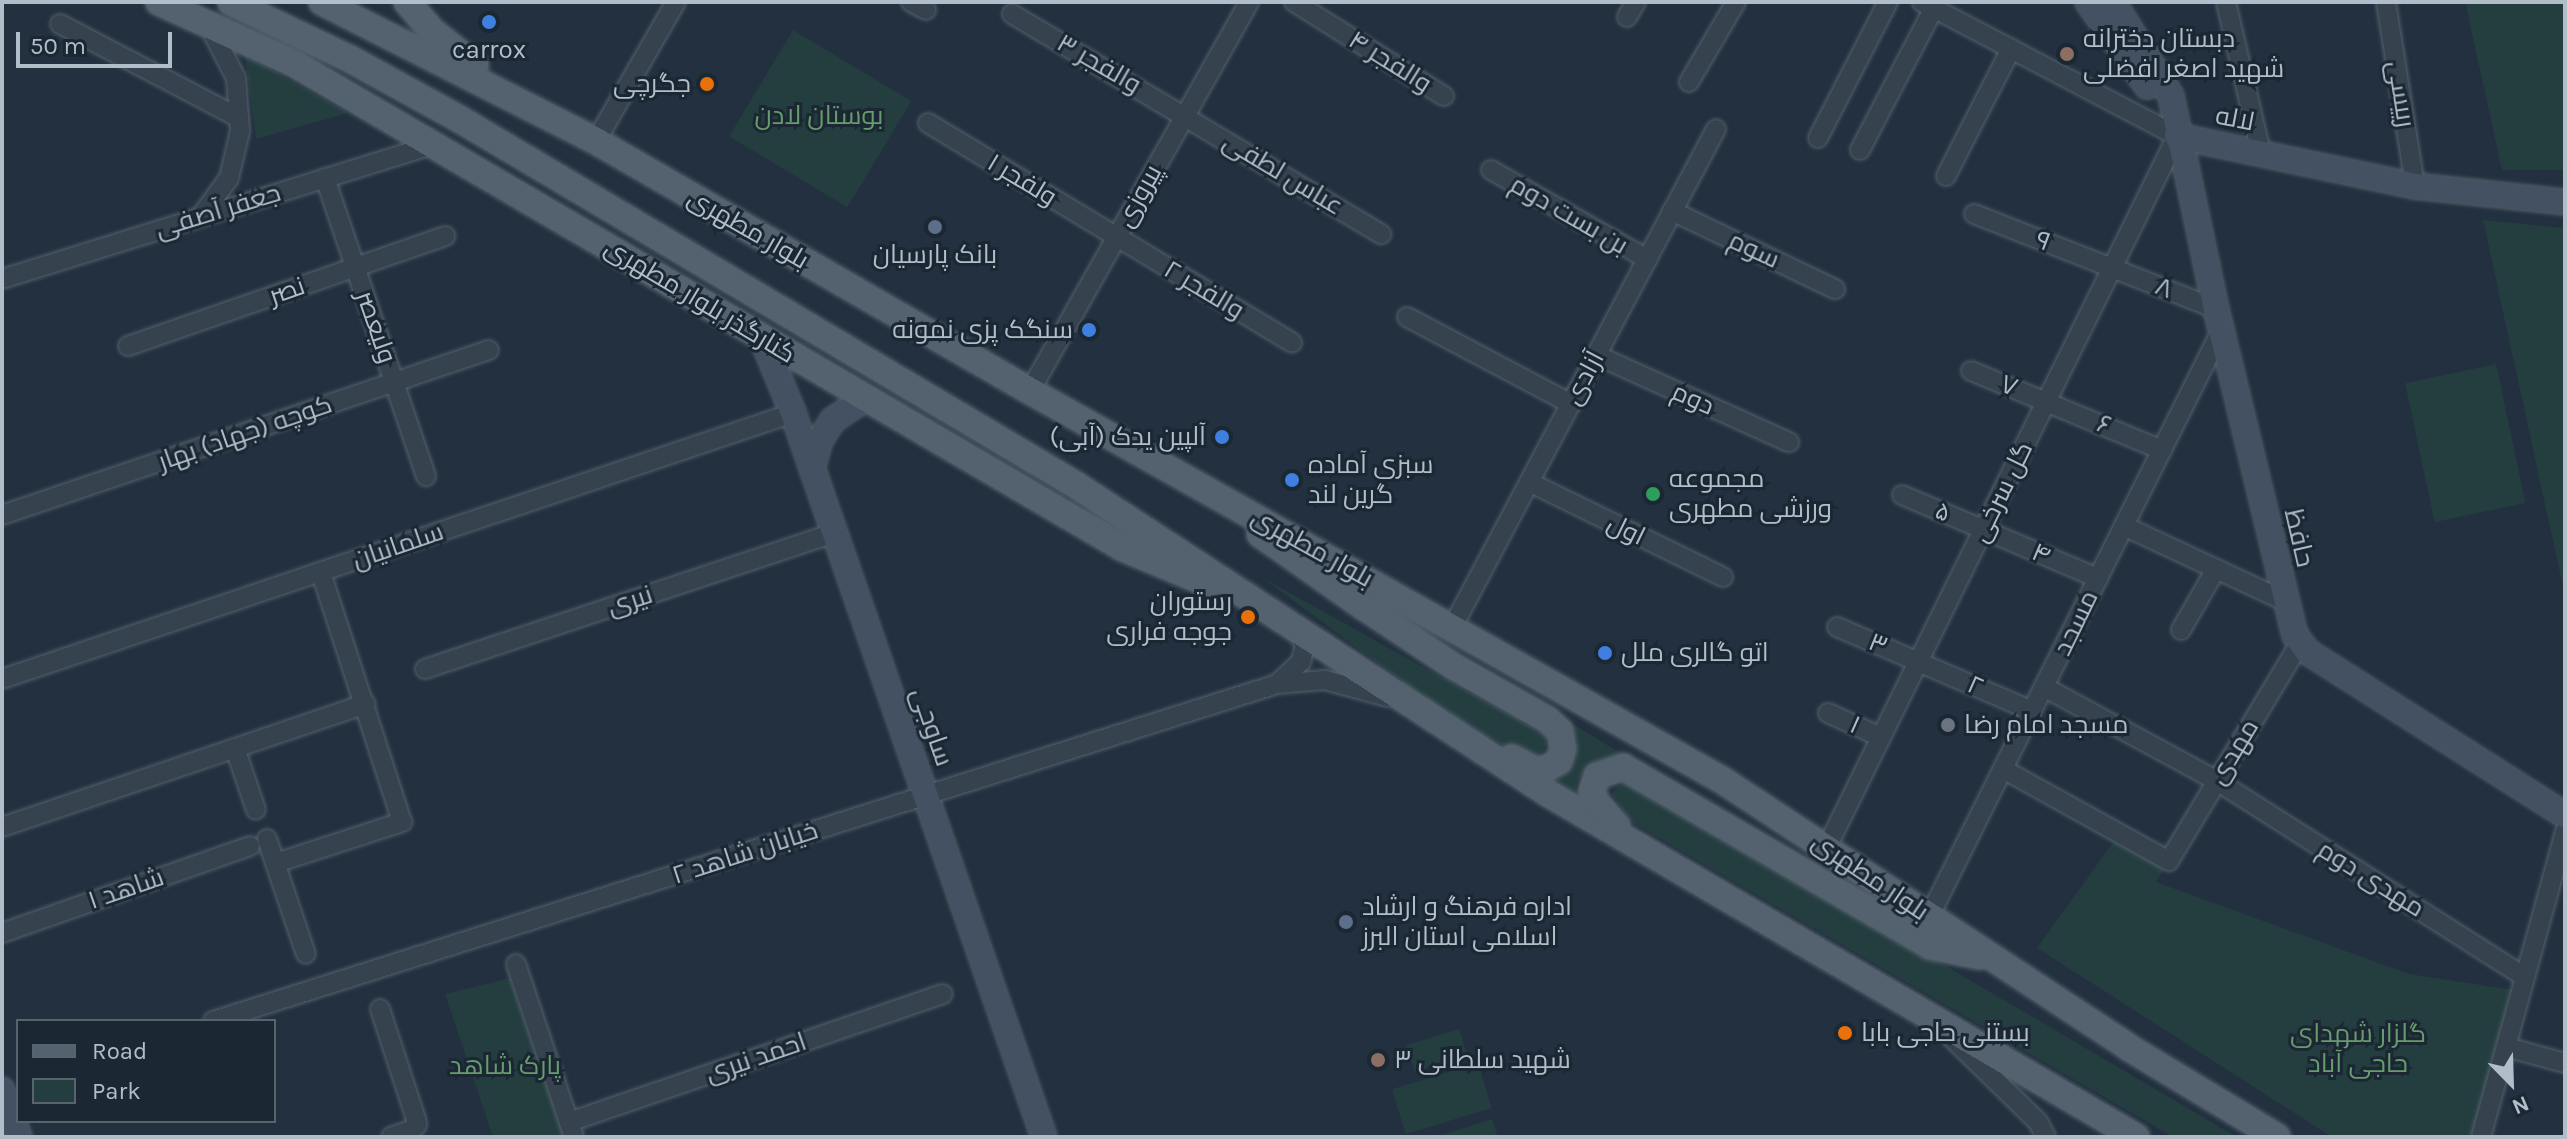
<!DOCTYPE html>
<meta charset="utf-8">
<style>
body{margin:0}
#map{position:relative;width:2567px;height:1139px;overflow:hidden;background:#22303f;font-family:Karla,Cairo,sans-serif}
div>[style]{position:absolute}
.green>*{inset:0;background:#243e40;transform-origin:0 0}
.roads{filter:drop-shadow(0 0 2px #54606c) drop-shadow(0 0 2px #54606c)}
.street>*{height:18px;margin:-9px;padding:0 9px;transform-origin:9px;border-radius:9px;background:#36424e}
.secondary>*{height:24px;margin:-12px;padding:0 12px;transform-origin:12px;border-radius:12px;background:#435162}
.primary>*{height:26px;margin:-13px;padding:0 13px;transform-origin:13px;border-radius:13px;background:#54616f}
.dots>*{width:22px;height:22px;translate:-50% -50%;box-sizing:border-box;border:4px solid #1b2733;border-radius:50%}
span{translate:-50% -50%;white-space:nowrap;text-align:center;line-height:1.15;-webkit-text-stroke:6px #1b2733;paint-order:stroke}
.poi-label{font-size:26px;color:#b2bdca}
.left{translate:0 -50%;text-align:left}
.right{translate:-100% -50%;text-align:right}
.street-label{font-size:26px;color:#b2bdca}
.park-label{font-size:26px;color:#679c6f}
.frame{position:absolute;inset:0;border:4px solid #b2bdca;pointer-events:none}
.legend{position:absolute;left:16px;top:1019px;width:260px;height:104px;box-sizing:border-box;background:#1b2733;border:2px solid #57636f;margin:0;padding:10px 14px;list-style:none;font-size:24px;color:#b2bdca}
.legend li{display:flex;align-items:center;gap:16px;height:40px}
.legend b{width:40px;border:2px solid #57636f}
.north{position:absolute;left:2471px;top:1043px;width:80px;height:80px;-webkit-text-stroke:6px #1b2733;paint-order:stroke;rotate:157deg;font-size:22px;font-weight:700;line-height:32px;text-align:center;color:#b2bdca}
.north::after{content:'';display:block;margin:auto;width:28px;height:36px;background:#b2bdca;clip-path:polygon(50% 0,100% 100%,50% 72%,0 100%)}
.scale{position:absolute;left:16px;top:32px;width:156px;height:36px;box-sizing:border-box;border:4px solid #b2bdca;border-top:0;padding-left:10px;font-size:24px;line-height:28px;white-space:nowrap;color:#b2bdca;-webkit-text-stroke:6px #1b2733;paint-order:stroke}
</style>
<div id="map">
<div class="green">
<div style="clip-path:polygon(2465px 2px,2565px 2px,2565px 170px,2502px 170px)"></div>
<div style="left:793px;top:30px;width:138px;height:124px;rotate:31deg"></div>
<div style="clip-path:polygon(245px 55px,348px 113px,256px 139px)"></div>
<div style="clip-path:polygon(2483px 220px,2565px 228px,2565px 596px)"></div>
<div style="left:2496px;top:364px;width:142px;height:93px;rotate:78deg"></div>
<div style="clip-path:polygon(1263px 578px,1547px 736px,1544px 751px,1528px 756px,1487px 738px,1430px 702px)"></div>
<div style="clip-path:polygon(1558px 715px,1627px 757px,1589px 768px,1577px 781px,1574px 798px,1554px 785px,1566px 769px)"></div>
<div style="clip-path:polygon(1633px 782px,2237px 1137px,2173px 1137px,1630px 821px,1612px 794px,1618px 786px)"></div>
<div style="clip-path:polygon(2119px 834px,2169px 861px,2156px 882px,2409px 974px,2521px 991px,2473px 1137px,2332px 1137px,2037px 948px)"></div>
<div style="clip-path:polygon(510px 978px,564px 1137px,493px 1137px,445px 994px)"></div>
<div style="left:1459px;top:1029px;width:28px;height:55px;rotate:73deg"></div>
<div style="left:1478px;top:1063px;width:47px;height:90px;rotate:73deg"></div>
<div style="clip-path:polygon(1492px 1119px,1498px 1137px,1435px 1137px)"></div>
</div>
<div class="roads">
<div class="street">
<div style="left:911px;top:2px;width:17px;rotate:28deg"></div>
<div style="left:1294px;top:2px;width:177px;rotate:32.1deg"></div>
<div style="left:2226px;top:2px;width:154px;rotate:76.9deg"></div>
<div style="left:2386px;top:2px;width:186px;rotate:81deg"></div>
<div style="left:1012px;top:14px;width:430px;rotate:30.8deg"></div>
<div style="left:1627px;top:17px;width:17px;rotate:-59deg"></div>
<div style="left:60px;top:24px;width:202px;rotate:27.7deg"></div>
<div style="left:1689px;top:82px;width:93px;rotate:-59.6deg"></div>
<div style="left:928px;top:123px;width:425px;rotate:31.1deg"></div>
<div style="left:1818px;top:138px;width:153px;rotate:-62.8deg"></div>
<div style="left:596px;top:141px;width:160px;rotate:-60.1deg"></div>
<div style="left:1860px;top:150px;width:160px;rotate:-62.5deg"></div>
<div style="left:1491px;top:170px;width:180px;rotate:29.7deg"></div>
<div style="left:1946px;top:176px;width:143px;rotate:-62.9deg"></div>
<div style="left:325px;top:178px;width:315px;rotate:71.3deg"></div>
<div style="left:1672px;top:211px;width:181px;rotate:25.6deg"></div>
<div style="left:1974px;top:214px;width:260px;rotate:21.4deg"></div>
<div style="left:201px;top:216px;width:47px;rotate:-53.6deg"></div>
<div style="left:229px;top:178px;width:48px;rotate:-76.8deg"></div>
<div style="left:240px;top:131px;width:53px;rotate:-94.3deg"></div>
<div style="left:236px;top:78px;width:61px;rotate:-117.4deg"></div>
<div style="left:2px;top:279px;width:454px;rotate:-17.3deg"></div>
<div style="left:1407px;top:317px;width:186px;rotate:27.9deg"></div>
<div style="left:128px;top:346px;width:336px;rotate:-19.1deg"></div>
<div style="left:1596px;top:355px;width:212px;rotate:24.3deg"></div>
<div style="left:1971px;top:371px;width:207px;rotate:22.5deg"></div>
<div style="left:1030px;top:391px;width:446px;rotate:-60.6deg"></div>
<div style="left:1529px;top:482px;width:216px;rotate:26.1deg"></div>
<div style="left:1902px;top:495px;width:213px;rotate:23deg"></div>
<div style="left:2px;top:515px;width:514px;rotate:-18.72deg"></div>
<div style="left:2124px;top:526px;width:178px;rotate:25deg"></div>
<div style="left:1453px;top:626px;width:562px;rotate:-62.11deg"></div>
<div style="left:1837px;top:627px;width:212px;rotate:23.3deg"></div>
<div style="left:2181px;top:630px;width:70px;rotate:-60.2deg"></div>
<div style="left:425px;top:669px;width:432px;rotate:-18.4deg"></div>
<div style="left:2px;top:679px;width:835px;rotate:-18.59deg"></div>
<div style="left:1277px;top:684px;width:33px;rotate:-43deg"></div>
<div style="left:1301px;top:662px;width:18px;rotate:-77deg"></div>
<div style="left:1305px;top:644px;width:18px;rotate:-124deg"></div>
<div style="left:2044px;top:687px;width:197px;rotate:28.5deg"></div>
<div style="left:2217px;top:781px;width:365px;rotate:32.5deg"></div>
<div style="left:1828px;top:713px;width:58px;rotate:24.4deg"></div>
<div style="left:235px;top:748px;width:65px;rotate:71.3deg"></div>
<div style="left:2003px;top:769px;width:190px;rotate:29deg"></div>
<div style="left:2169px;top:861px;width:254px;rotate:-59deg"></div>
<div style="left:2px;top:827px;width:384px;rotate:-18.7deg"></div>
<div style="left:267px;top:839px;width:121px;rotate:71.3deg"></div>
<div style="left:1827px;top:847px;width:792px;rotate:-63.79deg"></div>
<div style="left:2177px;top:136px;width:288px;rotate:-152.3deg"></div>
<div style="left:276px;top:863px;width:133px;rotate:-18deg"></div>
<div style="left:402px;top:822px;width:263px;rotate:-108deg"></div>
<div style="left:1929px;top:917px;width:657px;rotate:-63.51deg"></div>
<div style="left:2px;top:933px;width:263px;rotate:-19.3deg"></div>
<div style="left:516px;top:964px;width:182px;rotate:71.5deg"></div>
<div style="left:380px;top:1009px;width:116px;rotate:71.9deg"></div>
<div style="left:416px;top:1119px;width:6px;rotate:81deg"></div>
<div style="left:417px;top:1125px;width:8px;rotate:140deg"></div>
<div style="left:411px;top:1130px;width:21px;rotate:161deg"></div>
<div style="left:213px;top:1021px;width:1116px;rotate:-17.57deg"></div>
<div style="left:1277px;top:684px;width:48px;rotate:-4.8deg"></div>
<div style="left:1325px;top:680px;width:64px;rotate:15.3deg"></div>
<div style="left:1951px;top:1037px;width:122px;rotate:44.3deg"></div>
<div style="left:2038px;top:1122px;width:17px;rotate:62deg"></div>
<div style="left:2506px;top:1047px;width:61px;rotate:15.2deg"></div>
<div style="left:569px;top:1122px;width:395px;rotate:-18.9deg"></div>
<div style="left:2481px;top:1137px;width:317px;rotate:-74.6deg"></div>
</div>
<div class="secondary">
<div style="left:2088px;top:2px;width:103px;rotate:54.9deg"></div>
<div style="left:2113px;top:2px;width:110px;rotate:58.3deg"></div>
<div style="left:2171px;top:96px;width:218px;rotate:78.1deg"></div>
<div style="left:2216px;top:309px;width:335px;rotate:76.4deg"></div>
<div style="left:2295px;top:635px;width:21px;rotate:53deg"></div>
<div style="left:2308px;top:652px;width:304px;rotate:32.4deg"></div>
<div style="left:2177px;top:136px;width:243px;rotate:11.9deg"></div>
<div style="left:2415px;top:186px;width:151px;rotate:6.1deg"></div>
<div style="left:762px;top:338px;width:81px;rotate:67.5deg"></div>
<div style="left:793px;top:413px;width:766px;rotate:70.88deg"></div>
<div style="left:812px;top:469px;width:30px;rotate:-75deg"></div>
<div style="left:820px;top:440px;width:24px;rotate:-57deg"></div>
<div style="left:833px;top:420px;width:40px;rotate:-34deg"></div>
<div style="left:2px;top:1090px;width:50px;rotate:70.1deg"></div>
</div>
<div class="primary">
<div style="left:159px;top:2px;width:147px;rotate:24.5deg"></div>
<div style="left:293px;top:63px;width:961px;rotate:30.3deg"></div>
<div style="left:1123px;top:548px;width:93px;rotate:22.7deg"></div>
<div style="left:231px;top:2px;width:134px;rotate:25.6deg"></div>
<div style="left:352px;top:60px;width:124px;rotate:28.8deg"></div>
<div style="left:461px;top:120px;width:715px;rotate:30.69deg"></div>
<div style="left:1076px;top:485px;width:565px;rotate:33.16deg"></div>
<div style="left:1549px;top:794px;width:680px;rotate:30.3deg"></div>
<div style="left:322px;top:2px;width:307px;rotate:26.9deg"></div>
<div style="left:596px;top:141px;width:501px;rotate:29.94deg"></div>
<div style="left:1030px;top:391px;width:794px;rotate:29.34deg"></div>
<div style="left:1722px;top:780px;width:486px;rotate:33.3deg"></div>
<div style="left:2128px;top:1047px;width:174px;rotate:31.1deg"></div>
<div style="left:407px;top:2px;width:38px;rotate:49deg"></div>
<div style="left:432px;top:31px;width:55px;rotate:38.3deg"></div>
<div style="left:1260px;top:534px;width:127px;rotate:35.1deg"></div>
<div style="left:1364px;top:607px;width:107px;rotate:33.5deg"></div>
<div style="left:1453px;top:666px;width:109px;rotate:29.6deg"></div>
<div style="left:1548px;top:720px;width:16px;rotate:43deg"></div>
<div style="left:1560px;top:731px;width:18px;rotate:81deg"></div>
<div style="left:1563px;top:749px;width:13px;rotate:108deg"></div>
<div style="left:1559px;top:761px;width:15px;rotate:148deg"></div>
<div style="left:1546px;top:769px;width:13px;rotate:180deg"></div>
<div style="left:1533px;top:769px;width:24px;rotate:-152deg"></div>
<div style="left:1617px;top:826px;width:32px;rotate:-131deg"></div>
<div style="left:1596px;top:802px;width:12px;rotate:-110deg"></div>
<div style="left:1592px;top:791px;width:16px;rotate:-72deg"></div>
<div style="left:1597px;top:776px;width:28px;rotate:-19deg"></div>
<div style="left:1623px;top:767px;width:355px;rotate:30.2deg"></div>
<div style="left:1930px;top:946px;width:50px;rotate:11.5deg"></div>
</div>
</div>
<div class="dots">
<div style="left:489px;top:22px;background:#3f7fe0"></div>
<div style="left:2067px;top:54px;background:#8d6e63"></div>
<div style="left:707px;top:84px;background:#e8710a"></div>
<div style="left:935px;top:227px;background:#5c6f8a"></div>
<div style="left:1089px;top:330px;background:#3f7fe0"></div>
<div style="left:1222px;top:437px;background:#3f7fe0"></div>
<div style="left:1292px;top:480px;background:#3f7fe0"></div>
<div style="left:1653px;top:494px;background:#2e9e5b"></div>
<div style="left:1248px;top:617px;background:#e8710a"></div>
<div style="left:1605px;top:653px;background:#3f7fe0"></div>
<div style="left:1948px;top:725px;background:#6b7280"></div>
<div style="left:1346px;top:922px;background:#5c6f8a"></div>
<div style="left:1845px;top:1033px;background:#e8710a"></div>
<div style="left:1378px;top:1060px;background:#8d6e63"></div>
</div>
<div class="poi-label">
<span class="left" style="left:2083px;top:54px">دبستان دخترانه<br>شهید اصغر افضلی</span>
<span style="left:489px;top:50px">carrox</span>
<span class="right" style="left:691px;top:84px">جگرچی</span>
<span style="left:935px;top:255px">بانک پارسیان</span>
<span class="right" style="left:1073px;top:330px">سنگک پزی نمونه</span>
<span class="right" style="left:1206px;top:437px">آلپین یدک (آبی)</span>
<span class="left" style="left:1308px;top:480px">سبزی آماده<br>گرین لند</span>
<span class="left" style="left:1669px;top:494px">مجموعه<br>ورزشی مطهری</span>
<span class="right" style="left:1232px;top:617px">رستوران<br>جوجه فراری</span>
<span class="left" style="left:1621px;top:653px">اتو گالری ملل</span>
<span class="left" style="left:1964px;top:725px">مسجد امام رضا</span>
<span class="left" style="left:1362px;top:922px">اداره فرهنگ و ارشاد<br>اسلامی استان البرز</span>
<span class="left" style="left:1861px;top:1033px">بستنی حاجی بابا</span>
<span class="left" style="left:1394px;top:1060px">شهید سلطانی ۳</span>
</div>
<div class="street-label">
<span style="left:1390px;top:62px;rotate:32deg">والفجر ۴</span>
<span style="left:1099px;top:64px;rotate:30deg">والفجر ۳</span>
<span style="left:2401px;top:94px;rotate:81deg">رییسی</span>
<span style="left:2235px;top:119px;rotate:11deg">لاله</span>
<span style="left:1283px;top:174px;rotate:31deg">عباس لطفی</span>
<span style="left:1022px;top:180px;rotate:31deg">ولفجر ۱</span>
<span style="left:1139px;top:196px;rotate:-61deg">پیروزی</span>
<span style="left:218px;top:211px;rotate:-17deg">جعفر آصفی</span>
<span style="left:1569px;top:215px;rotate:30deg">بن بست دوم</span>
<span style="left:748px;top:229px;rotate:30deg">بلوار مطهری</span>
<span style="left:2043px;top:241px;rotate:21deg">۹</span>
<span style="left:1754px;top:250px;rotate:25deg">سوم</span>
<span style="left:2164px;top:288px;rotate:21deg">۸</span>
<span style="left:1204px;top:290px;rotate:31deg">والفجر ۲</span>
<span style="left:287px;top:291px;rotate:-19deg">نصر</span>
<span style="left:700px;top:301px;rotate:31deg">کنارگذر بلوار مطهری</span>
<span style="left:376px;top:327px;rotate:71deg">ولیعصر</span>
<span style="left:1584px;top:378px;rotate:-62deg">آزادی</span>
<span style="left:2009px;top:386px;rotate:21deg">۷</span>
<span style="left:1693px;top:399px;rotate:24deg">دوم</span>
<span style="left:2104px;top:425px;rotate:24deg">۶</span>
<span style="left:245px;top:433px;rotate:-19deg">کوچه (جهاد) بهار</span>
<span style="left:2002px;top:492px;rotate:-64deg">گل سرخی</span>
<span style="left:1943px;top:512px;rotate:23deg">۵</span>
<span style="left:1626px;top:530px;rotate:26deg">اول</span>
<span style="left:2299px;top:538px;rotate:77deg">حافظ</span>
<span style="left:398px;top:546px;rotate:-19deg">سلمانیان</span>
<span style="left:1312px;top:548px;rotate:29deg">بلوار مطهری</span>
<span style="left:2041px;top:554px;rotate:23deg">۴</span>
<span style="left:630px;top:601px;rotate:-18deg">نیری</span>
<span style="left:2076px;top:623px;rotate:-64deg">مسجد</span>
<span style="left:1878px;top:644px;rotate:22deg">۳</span>
<span style="left:1975px;top:686px;rotate:24deg">۲</span>
<span style="left:1855px;top:725px;rotate:24deg">۱</span>
<span style="left:932px;top:727px;rotate:71deg">ساوجی</span>
<span style="left:2234px;top:752px;rotate:-59deg">مهدی</span>
<span style="left:745px;top:853px;rotate:-18deg">خیابان شاهد ۲</span>
<span style="left:1870px;top:877px;rotate:34deg">بلوار مطهری</span>
<span style="left:2371px;top:879px;rotate:32deg">مهدی دوم</span>
<span style="left:126px;top:889px;rotate:-19deg">شاهد ۱</span>
<span style="left:756px;top:1058px;rotate:-19deg">احمد نیری</span>
</div>
<div class="park-label">
<span style="left:819px;top:116px">بوستان لادن</span>
<span style="left:2358px;top:1049px">گلزار شهدای<br>حاجی آباد</span>
<span style="left:505px;top:1066px">پارک شاهد</span>
</div>
<div class="frame"></div>
<ul class="legend">
<li><b style="height:10px;background:#54616f"></b>Road</li>
<li><b style="height:22px;background:#243e40"></b>Park</li>
</ul>
<div class="north">N</div>
<div class="scale">50 m</div>
</div>
